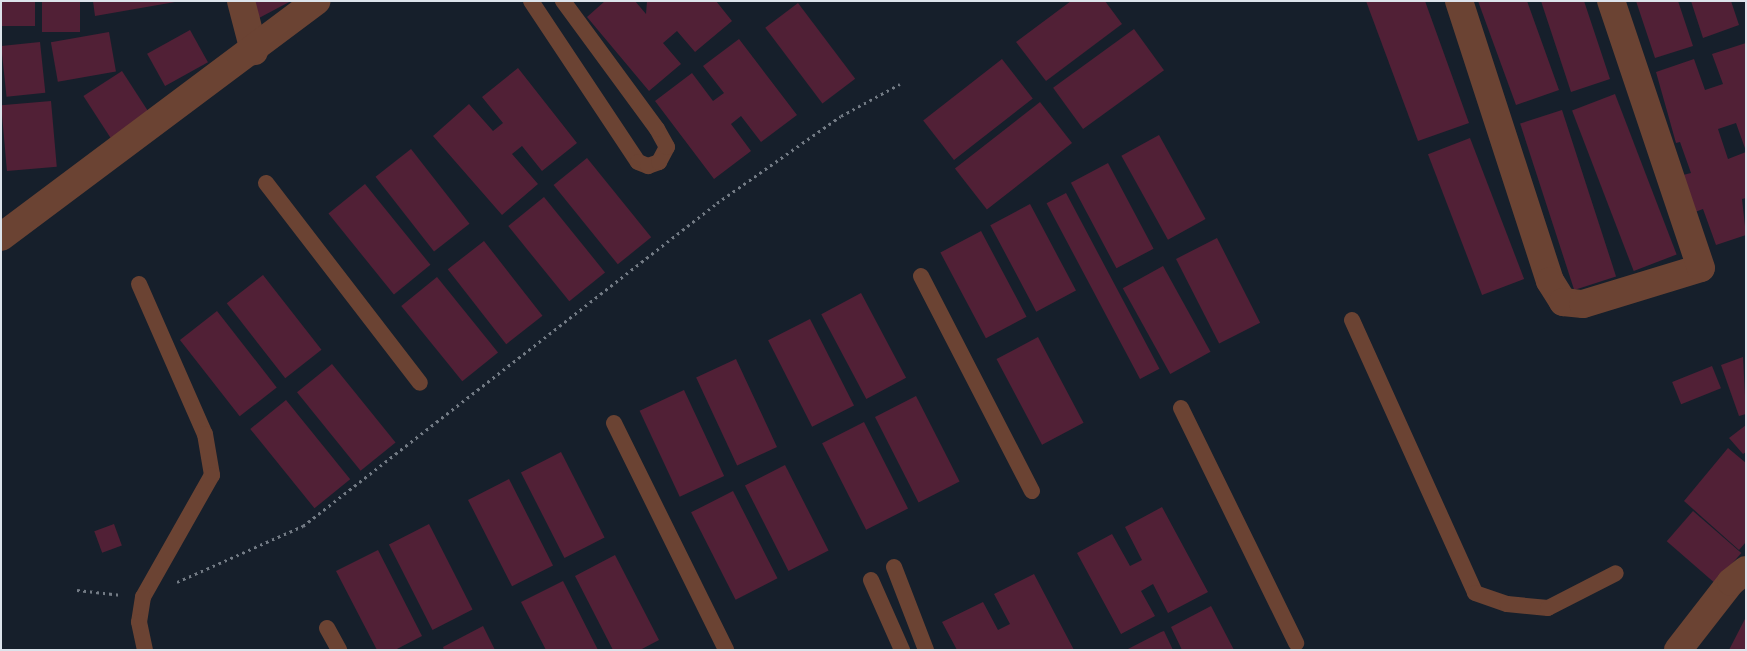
<!DOCTYPE html>
<style>
body{margin:0}
#map{position:relative;width:1747px;height:651px;overflow:hidden;background:#161f2b;font-family:"Crimson Pro",serif}
div>[style]{position:absolute}
.building>*{inset:0;background:#512036;transform-origin:0 0}
.path>*{height:3px;margin-top:-1.5px;transform-origin:0;background:repeating-linear-gradient(90deg,#737b85 0 2.5px,transparent 0 6.5px)}
.lane>*{height:16px;margin:-8px;padding:0 8px;transform-origin:8px;border-radius:8px;background:#6b4333}
.street>*{height:28px;margin:-14px;padding:0 14px;transform-origin:14px;border-radius:14px;background:#6b4333}
span{translate:-50% -50%;white-space:nowrap;text-align:center;line-height:1.15;-webkit-text-stroke:4px #05090e;paint-order:stroke}
.frame{position:absolute;inset:0;border:2px solid #dce3eb;pointer-events:none}
</style>
<div id="map">
<div class="building">
<div style="left:1px;top:1px;width:34px;height:25px"></div>
<div style="left:42px;top:1px;width:38px;height:31px"></div>
<div style="clip-path:polygon(93px 1px,174px 1px,175px 2px,95px 16px)"></div>
<div style="clip-path:polygon(249px 1px,291px 1px,259px 18px)"></div>
<div style="clip-path:polygon(605px 1px,635px 1px,646px 14px,647px 1px,716px 1px,732px 21px,695px 52px,677px 31px,663px 43px,681px 64px,649px 91px,587px 17px)"></div>
<div style="clip-path:polygon(1071px 1px,1105px 1px,1122px 24px,1046px 81px,1016px 42px)"></div>
<div style="clip-path:polygon(1366px 1px,1425px 1px,1469px 123px,1418px 141px)"></div>
<div style="clip-path:polygon(1478px 1px,1527px 1px,1559px 90px,1516px 105px)"></div>
<div style="clip-path:polygon(1541px 1px,1584px 1px,1610px 79px,1571px 92px)"></div>
<div style="clip-path:polygon(1636px 1px,1678px 1px,1693px 46px,1655px 58px)"></div>
<div style="clip-path:polygon(1691px 1px,1731px 1px,1739px 25px,1703px 38px)"></div>
<div style="left:798px;top:3px;width:95px;height:41px;rotate:53deg"></div>
<div style="left:1134px;top:29px;width:51px;height:100px;rotate:54deg"></div>
<div style="left:190px;top:30px;width:37px;height:49px;rotate:61deg"></div>
<div style="left:109px;top:32px;width:40px;height:59px;rotate:80deg"></div>
<div style="clip-path:polygon(739px 39px,797px 115px,761px 142px,741px 116px,731px 124px,751px 151px,714px 179px,655px 101px,692px 73px,713px 101px,724px 93px,703px 66px)"></div>
<div style="left:40px;top:42px;width:51px;height:39px;rotate:84deg"></div>
<div style="clip-path:polygon(1746px 43px,1746px 151px,1736px 123px,1718px 129px,1728px 159px,1746px 152px,1746px 198px,1742px 199px,1746px 235px,1716px 245px,1703px 209px,1695px 212px,1683px 175px,1691px 173px,1680px 142px,1676px 143px,1656px 72px,1694px 59px,1705px 90px,1723px 84px,1712px 54px)"></div>
<div style="left:1002px;top:59px;width:50px;height:100px;rotate:52deg"></div>
<div style="clip-path:polygon(518px 68px,577px 143px,542px 171px,522px 146px,512px 154px,538px 184px,502px 215px,433px 136px,469px 104px,493px 131px,503px 123px,482px 97px)"></div>
<div style="left:122px;top:71px;width:50px;height:46px;rotate:57deg"></div>
<div style="left:1615px;top:94px;width:172px;height:46px;rotate:69deg"></div>
<div style="left:51px;top:101px;width:66px;height:50px;rotate:85deg"></div>
<div style="left:1040px;top:102px;width:52px;height:108px;rotate:52deg"></div>
<div style="left:1562px;top:110px;width:175px;height:44px;rotate:72deg"></div>
<div style="left:1159px;top:135px;width:96px;height:43px;rotate:61deg"></div>
<div style="left:1470px;top:138px;width:151px;height:45px;rotate:69deg"></div>
<div style="left:411px;top:149px;width:95px;height:45px;rotate:52deg"></div>
<div style="left:587px;top:158px;width:102px;height:43px;rotate:51deg"></div>
<div style="left:1108px;top:163px;width:97px;height:42px;rotate:62deg"></div>
<div style="left:365px;top:184px;width:104px;height:47px;rotate:51deg"></div>
<div style="left:1066px;top:193px;width:199px;height:22px;rotate:62deg"></div>
<div style="left:544px;top:197px;width:97px;height:46px;rotate:51deg"></div>
<div style="left:1030px;top:204px;width:98px;height:45px;rotate:62deg"></div>
<div style="left:981px;top:231px;width:97px;height:46px;rotate:62deg"></div>
<div style="left:1217px;top:238px;width:95px;height:46px;rotate:63deg"></div>
<div style="left:484px;top:241px;width:95px;height:46px;rotate:52deg"></div>
<div style="left:1163px;top:266px;width:98px;height:46px;rotate:61deg"></div>
<div style="left:263px;top:275px;width:95px;height:46px;rotate:52deg"></div>
<div style="left:437px;top:277px;width:97px;height:46px;rotate:51deg"></div>
<div style="left:861px;top:293px;width:96px;height:45px;rotate:62deg"></div>
<div style="left:217px;top:311px;width:97px;height:47px;rotate:52deg"></div>
<div style="left:810px;top:319px;width:97px;height:47px;rotate:63deg"></div>
<div style="left:1038px;top:337px;width:97px;height:47px;rotate:62deg"></div>
<div style="clip-path:polygon(1743px 357px,1746px 414px,1739px 416px,1721px 365px)"></div>
<div style="left:736px;top:359px;width:97px;height:44px;rotate:65deg"></div>
<div style="left:332px;top:364px;width:101px;height:45px;rotate:51deg"></div>
<div style="left:1712px;top:366px;width:24px;height:43px;rotate:68deg"></div>
<div style="left:684px;top:390px;width:95px;height:49px;rotate:65deg"></div>
<div style="left:916px;top:396px;width:96px;height:46px;rotate:63deg"></div>
<div style="left:286px;top:400px;width:102px;height:46px;rotate:51deg"></div>
<div style="left:864px;top:422px;width:97px;height:47px;rotate:63deg"></div>
<div style="clip-path:polygon(1746px 425px,1746px 452px,1743px 454px,1729px 438px)"></div>
<div style="clip-path:polygon(1728px 448px,1746px 463px,1746px 542px,1739px 550px,1684px 501px)"></div>
<div style="left:561px;top:452px;width:96px;height:45px;rotate:63deg"></div>
<div style="left:785px;top:465px;width:96px;height:45px;rotate:63deg"></div>
<div style="left:509px;top:479px;width:97px;height:46px;rotate:63deg"></div>
<div style="left:733px;top:491px;width:98px;height:47px;rotate:63deg"></div>
<div style="clip-path:polygon(1162px 507px,1208px 592px,1168px 613px,1153px 584px,1141px 591px,1155px 616px,1121px 634px,1077px 553px,1112px 534px,1130px 566px,1142px 560px,1125px 527px)"></div>
<div style="left:1693px;top:511px;width:64px;height:40px;rotate:41deg"></div>
<div style="left:114px;top:524px;width:23px;height:21px;rotate:70deg"></div>
<div style="left:429px;top:524px;width:96px;height:45px;rotate:63deg"></div>
<div style="clip-path:polygon(378px 550px,422px 636px,395px 650px,377px 650px,336px 571px)"></div>
<div style="clip-path:polygon(615px 555px,659px 640px,640px 650px,613px 650px,575px 576px)"></div>
<div style="clip-path:polygon(1034px 574px,1074px 650px,957px 650px,942px 622px,983px 602px,998px 630px,1010px 624px,994px 594px)"></div>
<div style="clip-path:polygon(563px 581px,598px 650px,546px 650px,521px 602px)"></div>
<div style="clip-path:polygon(1211px 606px,1234px 650px,1182px 650px,1171px 627px)"></div>
<div style="clip-path:polygon(1746px 617px,1746px 650px,1729px 650px)"></div>
<div style="clip-path:polygon(483px 626px,495px 650px,444px 650px,443px 647px)"></div>
<div style="clip-path:polygon(1164px 631px,1173px 650px,1126px 650px,1161px 632px)"></div>
</div>
<div class="path">
<div style="left:177px;top:582px;width:138px;rotate:-24deg"></div>
<div style="left:303px;top:526px;width:525px;rotate:-37.96deg"></div>
<div style="left:717px;top:203px;width:151px;rotate:-35.1deg"></div>
<div style="left:841px;top:116px;width:67px;rotate:-28.5deg"></div>
<div style="left:77px;top:590px;width:45px;rotate:6.3deg"></div>
</div>
<div class="lane">
<div style="left:531px;top:1px;width:193px;rotate:56.4deg"></div>
<div style="left:638px;top:162px;width:11px;rotate:22deg"></div>
<div style="left:648px;top:166px;width:12px;rotate:-20deg"></div>
<div style="left:659px;top:162px;width:17px;rotate:-62deg"></div>
<div style="left:667px;top:147px;width:21px;rotate:-119deg"></div>
<div style="left:657px;top:129px;width:159px;rotate:-126.3deg"></div>
<div style="left:266px;top:183px;width:252px;rotate:52.4deg"></div>
<div style="left:921px;top:276px;width:242px;rotate:62.7deg"></div>
<div style="left:139px;top:284px;width:164px;rotate:66.3deg"></div>
<div style="left:205px;top:434px;width:42px;rotate:80.3deg"></div>
<div style="left:212px;top:475px;width:140px;rotate:119.5deg"></div>
<div style="left:143px;top:597px;width:25px;rotate:99deg"></div>
<div style="left:139px;top:622px;width:29px;rotate:78deg"></div>
<div style="left:1352px;top:320px;width:299px;rotate:65.7deg"></div>
<div style="left:1475px;top:593px;width:34px;rotate:19deg"></div>
<div style="left:1507px;top:604px;width:41px;rotate:5.6deg"></div>
<div style="left:1548px;top:608px;width:76px;rotate:-27.2deg"></div>
<div style="left:1181px;top:408px;width:262px;rotate:63.9deg"></div>
<div style="left:614px;top:423px;width:253px;rotate:63.7deg"></div>
<div style="left:894px;top:567px;width:89px;rotate:68.9deg"></div>
<div style="left:871px;top:580px;width:77px;rotate:66.1deg"></div>
<div style="left:327px;top:628px;width:25px;rotate:61deg"></div>
</div>
<div class="street">
<div style="left:241px;top:1px;width:52px;rotate:75.4deg"></div>
<div style="left:1459px;top:1px;width:294px;rotate:72deg"></div>
<div style="left:1550px;top:281px;width:25px;rotate:58deg"></div>
<div style="left:1563px;top:302px;width:20px;rotate:6deg"></div>
<div style="left:1583px;top:304px;width:123px;rotate:-17deg"></div>
<div style="left:1701px;top:268px;width:282px;rotate:-108.6deg"></div>
<div style="left:1px;top:237px;width:394px;rotate:-36.8deg"></div>
<div style="left:1678px;top:650px;width:86px;rotate:-52.1deg"></div>
<div style="left:1731px;top:582px;width:19px;rotate:-39deg"></div>
</div>
<div class="frame"></div>
</div>
